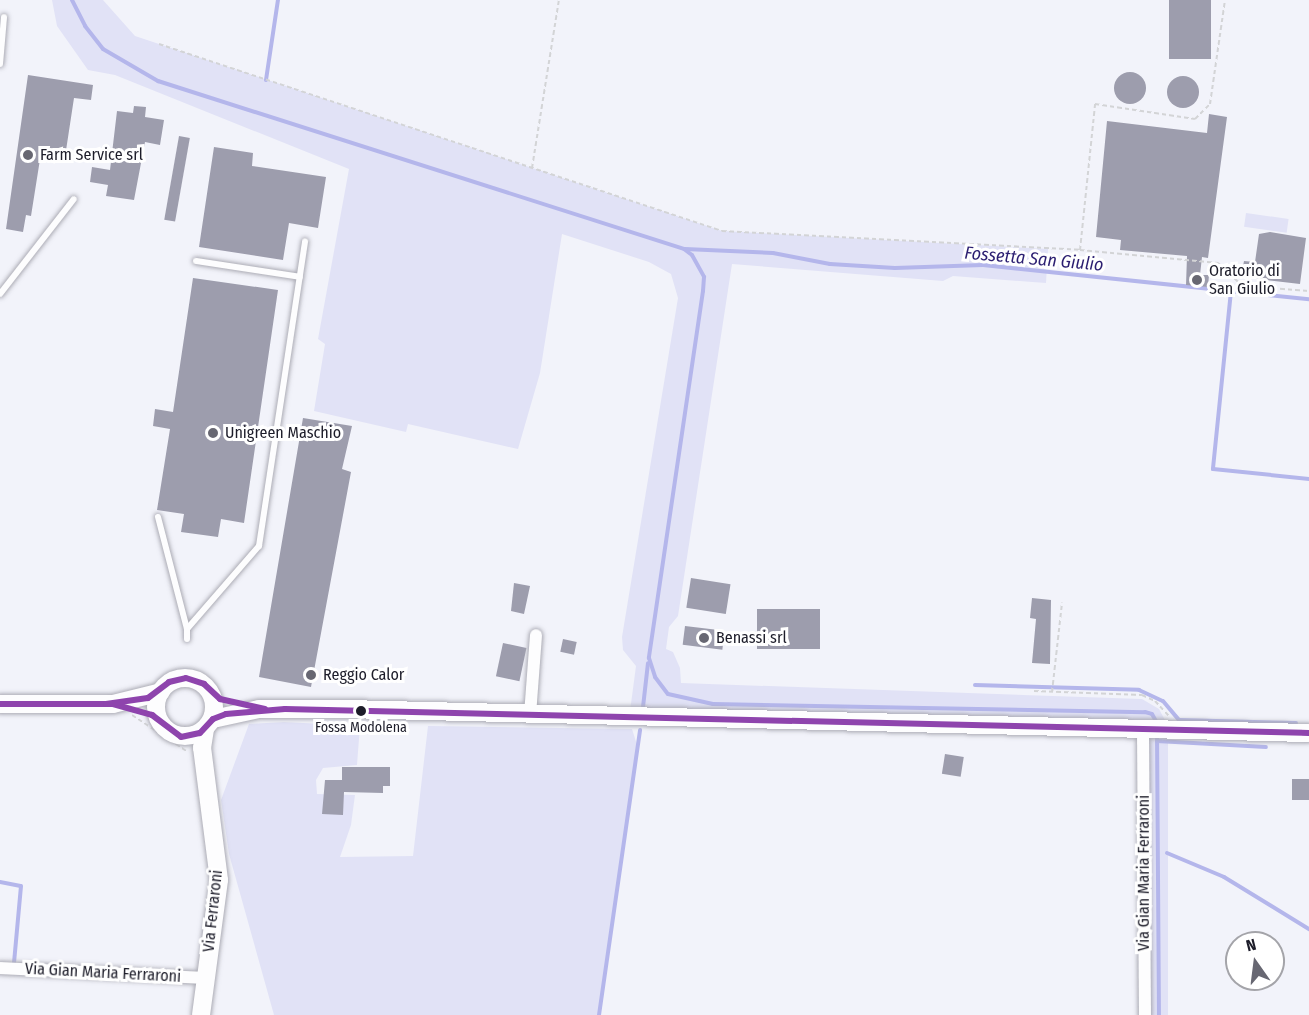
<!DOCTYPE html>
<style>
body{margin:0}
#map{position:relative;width:1309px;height:1015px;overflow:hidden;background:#f2f3fa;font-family:"Fira Sans Condensed",sans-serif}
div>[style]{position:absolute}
.green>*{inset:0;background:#e1e2f6;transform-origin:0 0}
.stream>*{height:4px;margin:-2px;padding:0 2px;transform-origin:2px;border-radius:2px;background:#b4b6eb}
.building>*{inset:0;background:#9d9dad;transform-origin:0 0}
.round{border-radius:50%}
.path>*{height:2px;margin-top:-1px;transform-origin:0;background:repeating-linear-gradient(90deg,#d3d4d6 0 4.5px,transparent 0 7.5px)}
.roads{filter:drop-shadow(0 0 2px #acacb5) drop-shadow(0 0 2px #acacb5)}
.lane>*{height:6px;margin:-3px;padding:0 3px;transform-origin:3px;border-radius:3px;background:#fdfdfe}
.street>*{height:12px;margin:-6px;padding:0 6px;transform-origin:6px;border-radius:6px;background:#fdfdfe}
.secondary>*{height:18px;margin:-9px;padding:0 9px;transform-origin:9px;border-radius:9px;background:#fdfdfe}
.secondary>.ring{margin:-9px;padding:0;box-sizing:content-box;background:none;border:18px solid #fdfdfe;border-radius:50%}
.bus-1>*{height:6px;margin:-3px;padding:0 3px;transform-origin:3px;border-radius:3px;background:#8e44ad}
.dots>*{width:16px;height:16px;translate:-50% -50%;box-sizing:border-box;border:3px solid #fff;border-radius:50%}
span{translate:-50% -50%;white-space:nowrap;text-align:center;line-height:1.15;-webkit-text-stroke:6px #fff;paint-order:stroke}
.bus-label{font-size:14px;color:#1c1c29}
.poi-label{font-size:16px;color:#1c1c29}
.left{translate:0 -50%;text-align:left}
.street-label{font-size:16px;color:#1c1c29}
.water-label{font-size:18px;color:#2b1e71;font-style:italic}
.north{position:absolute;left:1225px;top:931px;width:60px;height:60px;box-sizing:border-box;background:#fff;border:2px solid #a4a4a9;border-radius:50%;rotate:346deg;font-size:16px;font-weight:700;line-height:24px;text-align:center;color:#1c1c29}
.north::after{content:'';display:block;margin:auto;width:21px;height:27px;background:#676772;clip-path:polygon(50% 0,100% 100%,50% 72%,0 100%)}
</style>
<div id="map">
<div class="green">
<div style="clip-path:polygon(52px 0,103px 0,135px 36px,722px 231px,1048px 249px,1046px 283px,953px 276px,943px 281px,732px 264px,678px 616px,669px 627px,666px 649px,673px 652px,680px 668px,681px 683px,1142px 699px,1159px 709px,1167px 724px,630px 711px,636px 666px,623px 650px,622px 637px,678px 298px,671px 274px,649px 262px,562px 234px,540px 373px,518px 449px,408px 424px,406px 432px,314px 411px,325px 344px,318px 339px,349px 169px,115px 75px,88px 70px,57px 26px)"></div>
<div style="left:1246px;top:213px;width:43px;height:14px;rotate:8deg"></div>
<div style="clip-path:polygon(284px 722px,360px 726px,357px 765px,323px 768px,316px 780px,317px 794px,355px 795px,351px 825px,340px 857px,413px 856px,428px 726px,632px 729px,638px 748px,599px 1015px,274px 1015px,229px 854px,221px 800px,249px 724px)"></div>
<div style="left:1168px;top:736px;width:279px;height:21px;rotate:90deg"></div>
</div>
<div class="stream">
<div style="left:72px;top:0;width:29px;rotate:63deg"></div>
<div style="left:85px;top:26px;width:29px;rotate:52deg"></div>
<div style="left:103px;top:49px;width:64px;rotate:30.2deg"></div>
<div style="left:158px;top:81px;width:552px;rotate:17.71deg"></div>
<div style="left:684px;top:249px;width:10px;rotate:37deg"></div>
<div style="left:692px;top:255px;width:25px;rotate:61deg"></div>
<div style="left:704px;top:277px;width:14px;rotate:94deg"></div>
<div style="left:703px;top:291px;width:371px;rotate:98.4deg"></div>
<div style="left:649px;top:658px;width:20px;rotate:72deg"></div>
<div style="left:655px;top:677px;width:21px;rotate:53deg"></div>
<div style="left:668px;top:694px;width:46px;rotate:12.5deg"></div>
<div style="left:713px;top:704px;width:432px;rotate:1.1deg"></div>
<div style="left:1145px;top:712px;width:7px;rotate:16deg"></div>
<div style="left:1152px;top:714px;width:10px;rotate:61deg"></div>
<div style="left:266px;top:80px;width:81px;rotate:-81.5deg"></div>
<div style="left:685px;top:249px;width:88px;rotate:2.6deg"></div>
<div style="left:773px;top:253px;width:58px;rotate:10.9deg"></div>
<div style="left:830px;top:264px;width:65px;rotate:3.5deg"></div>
<div style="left:895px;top:268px;width:88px;rotate:-2deg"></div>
<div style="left:983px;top:265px;width:328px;rotate:6deg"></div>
<div style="left:1231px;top:291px;width:179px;rotate:95.8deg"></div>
<div style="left:1213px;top:469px;width:97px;rotate:5.9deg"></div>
<div style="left:975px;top:685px;width:164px;rotate:1.7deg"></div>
<div style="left:1139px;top:690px;width:26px;rotate:25deg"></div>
<div style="left:1163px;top:701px;width:25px;rotate:50deg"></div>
<div style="left:1179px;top:720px;width:117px;rotate:1.5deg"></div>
<div style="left:643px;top:707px;width:44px;rotate:-83.5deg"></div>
<div style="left:1157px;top:734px;width:281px;rotate:89.6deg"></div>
<div style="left:1157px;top:741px;width:109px;rotate:3.2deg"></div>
<div style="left:1167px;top:853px;width:62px;rotate:22.8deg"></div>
<div style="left:1224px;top:877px;width:100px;rotate:31.5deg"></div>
<div style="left:0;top:882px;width:21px;rotate:11deg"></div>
<div style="left:21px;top:886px;width:77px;rotate:95.2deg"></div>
<div style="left:599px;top:1015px;width:288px;rotate:-81.8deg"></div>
</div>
<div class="building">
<div style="left:1169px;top:0;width:42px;height:59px"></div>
<div class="round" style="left:1114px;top:72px;width:32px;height:32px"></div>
<div style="clip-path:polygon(28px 75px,93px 85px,91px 100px,74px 98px,65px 157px,41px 153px,31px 216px,26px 215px,23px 232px,6px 229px)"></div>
<div class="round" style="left:1167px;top:76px;width:32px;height:32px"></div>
<div style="clip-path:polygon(134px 106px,146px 107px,145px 117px,164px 120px,160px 145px,145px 142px,134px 200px,106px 196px,108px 185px,90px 182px,92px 167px,110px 170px,117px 111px,133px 113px)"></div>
<div style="clip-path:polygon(1209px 114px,1227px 117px,1208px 258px,1202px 257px,1200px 275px,1209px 275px,1208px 287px,1186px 285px,1187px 256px,1120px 250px,1121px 240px,1096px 237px,1107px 121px,1207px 133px)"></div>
<div style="left:179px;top:136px;width:11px;height:85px;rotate:10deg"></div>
<div style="clip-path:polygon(214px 147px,253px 153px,252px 166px,326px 177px,318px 228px,289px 223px,283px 260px,199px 247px)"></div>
<div style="clip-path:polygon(1270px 232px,1306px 238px,1300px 284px,1241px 277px,1244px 261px,1255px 262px,1259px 234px)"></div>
<div style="clip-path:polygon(193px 278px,278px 290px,244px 523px,221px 519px,218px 537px,181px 532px,184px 514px,157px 510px,170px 429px,153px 426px,155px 409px,173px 412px)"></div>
<div style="clip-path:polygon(303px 418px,352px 426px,342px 469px,351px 472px,311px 687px,259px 677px)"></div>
<div style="left:691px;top:578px;width:40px;height:30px;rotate:9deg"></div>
<div style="clip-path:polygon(514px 583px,530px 586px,524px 614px,511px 611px)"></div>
<div style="clip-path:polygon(1032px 598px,1051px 600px,1050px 664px,1032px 663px,1036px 619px,1030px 618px)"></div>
<div style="left:820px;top:609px;width:40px;height:63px;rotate:90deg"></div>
<div style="left:685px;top:626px;width:40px;height:19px;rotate:7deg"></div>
<div style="left:563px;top:639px;width:14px;height:13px;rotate:12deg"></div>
<div style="left:503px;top:643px;width:24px;height:34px;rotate:12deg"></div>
<div style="left:945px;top:754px;width:19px;height:20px;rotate:9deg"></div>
<div style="clip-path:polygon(342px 767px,390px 767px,390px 786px,383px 786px,383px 793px,344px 792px,343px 815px,322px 814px,325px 780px,342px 780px)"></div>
<div style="left:1292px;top:779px;width:17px;height:21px"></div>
</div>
<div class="path">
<div style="left:159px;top:44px;width:593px;rotate:18.37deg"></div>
<div style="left:722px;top:231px;width:359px;rotate:3deg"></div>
<div style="left:1080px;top:250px;width:139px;rotate:5.4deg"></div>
<div style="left:1218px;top:263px;width:34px;rotate:43deg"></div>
<div style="left:1243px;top:286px;width:66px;rotate:4.3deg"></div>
<div style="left:532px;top:168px;width:170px;rotate:-80.9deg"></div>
<div style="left:1080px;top:250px;width:147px;rotate:-84.1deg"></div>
<div style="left:1095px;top:104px;width:101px;rotate:8.5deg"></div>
<div style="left:1195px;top:119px;width:21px;rotate:-45deg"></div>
<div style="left:1210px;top:104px;width:105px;rotate:-81.8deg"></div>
<div style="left:1034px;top:691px;width:108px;rotate:2.1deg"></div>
<div style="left:1142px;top:695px;width:14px;rotate:25deg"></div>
<div style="left:1155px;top:701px;width:21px;rotate:47deg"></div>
<div style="left:1052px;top:692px;width:90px;rotate:-83.6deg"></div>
<div style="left:132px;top:715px;width:67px;rotate:33.5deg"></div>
</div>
<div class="roads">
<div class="lane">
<div style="left:0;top:64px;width:47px;rotate:-85.1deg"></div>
<div style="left:196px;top:261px;width:105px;rotate:8.7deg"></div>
<div style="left:0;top:294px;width:120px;rotate:-52.1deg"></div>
<div style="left:158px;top:517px;width:116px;rotate:75.5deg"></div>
<div style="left:187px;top:629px;width:10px;rotate:90deg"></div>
<div style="left:187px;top:629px;width:110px;rotate:-49.1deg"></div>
<div style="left:259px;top:546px;width:308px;rotate:-81.4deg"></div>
</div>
<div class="street">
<div style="left:530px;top:715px;width:80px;rotate:-85.7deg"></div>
<div style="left:1143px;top:731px;width:284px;rotate:89.6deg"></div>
<div style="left:0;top:968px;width:205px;rotate:2.8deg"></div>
</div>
<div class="secondary">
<div class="ring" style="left:156px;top:678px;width:40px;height:40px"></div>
<div style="left:0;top:704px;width:113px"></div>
<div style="left:113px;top:704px;width:49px;rotate:-14deg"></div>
<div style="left:213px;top:719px;width:47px;rotate:-12.3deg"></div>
<div style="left:259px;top:709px;width:87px"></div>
<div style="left:346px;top:709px;width:963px;rotate:1.43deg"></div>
<div style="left:201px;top:1015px;width:136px;rotate:-82.4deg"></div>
<div style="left:219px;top:880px;width:133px;rotate:-97.3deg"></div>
<div style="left:202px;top:748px;width:19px;rotate:-81deg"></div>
</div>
</div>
<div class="bus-1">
<div style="left:0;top:704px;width:113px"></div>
<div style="left:113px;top:704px;width:41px;rotate:15.8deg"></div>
<div style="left:152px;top:715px;width:36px;rotate:37deg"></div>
<div style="left:181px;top:737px;width:19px;rotate:-12deg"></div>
<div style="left:200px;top:733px;width:19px;rotate:-47deg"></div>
<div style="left:213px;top:719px;width:14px;rotate:-21deg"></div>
<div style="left:226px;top:714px;width:59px;rotate:-4.8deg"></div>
<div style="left:285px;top:709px;width:1024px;rotate:1.34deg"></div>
<div style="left:106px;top:704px;width:42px;rotate:-8.1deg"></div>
<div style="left:148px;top:698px;width:26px;rotate:-37deg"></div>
<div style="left:169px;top:682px;width:17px;rotate:-13deg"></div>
<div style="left:186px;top:678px;width:19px;rotate:18deg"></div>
<div style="left:204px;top:684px;width:22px;rotate:43deg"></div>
<div style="left:220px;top:699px;width:46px;rotate:12.5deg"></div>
</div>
<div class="dots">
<div style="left:28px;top:155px;background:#676772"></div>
<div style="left:1197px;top:280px;background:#676772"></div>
<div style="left:213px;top:433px;background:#676772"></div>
<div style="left:704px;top:638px;background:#676772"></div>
<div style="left:311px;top:675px;background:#676772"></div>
<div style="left:361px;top:711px;background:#1c1c29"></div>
</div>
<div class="bus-label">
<span style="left:361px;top:728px">Fossa Modolena</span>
</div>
<div class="poi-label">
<span class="left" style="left:40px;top:155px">Farm Service srl</span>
<span class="left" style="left:1209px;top:280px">Oratorio di<br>San Giulio</span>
<span class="left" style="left:225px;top:433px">Unigreen Maschio</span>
<span class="left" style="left:716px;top:638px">Benassi srl</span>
<span class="left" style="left:323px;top:675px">Reggio Calor</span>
</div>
<div class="street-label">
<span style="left:1144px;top:873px;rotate:-90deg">Via Gian Maria Ferraroni</span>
<span style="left:213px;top:911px;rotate:-84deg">Via Ferraroni</span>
<span style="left:103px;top:973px;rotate:3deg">Via Gian Maria Ferraroni</span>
</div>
<div class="water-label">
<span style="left:1034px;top:259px;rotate:5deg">Fossetta San Giulio</span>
</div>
<div class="north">N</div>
</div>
